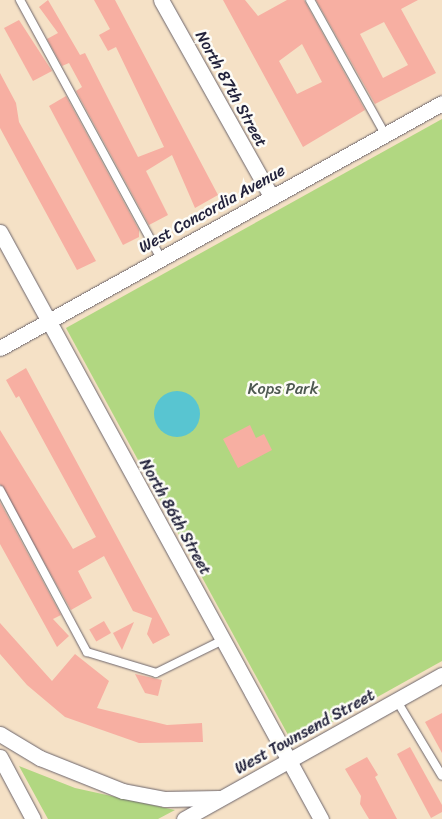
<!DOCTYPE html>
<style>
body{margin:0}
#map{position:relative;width:442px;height:819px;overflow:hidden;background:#f5e1c6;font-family:Sriracha,sans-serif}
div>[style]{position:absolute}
.green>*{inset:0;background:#b1d781}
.water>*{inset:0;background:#58c5d1}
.round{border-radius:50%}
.building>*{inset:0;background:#f7afa2;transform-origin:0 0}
.roads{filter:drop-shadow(0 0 1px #6c656c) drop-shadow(0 0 1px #6c656c)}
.service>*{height:8px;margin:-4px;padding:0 4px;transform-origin:4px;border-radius:4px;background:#fff}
.minor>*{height:15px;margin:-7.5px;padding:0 7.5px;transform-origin:7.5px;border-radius:7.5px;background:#fff}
span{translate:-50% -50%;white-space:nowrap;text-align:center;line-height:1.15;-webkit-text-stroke:5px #fdfcf7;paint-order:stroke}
.street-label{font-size:16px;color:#22223b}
.park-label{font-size:16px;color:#4d5850}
</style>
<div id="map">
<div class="green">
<div style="clip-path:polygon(442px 119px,442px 661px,293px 744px,66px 328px)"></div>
<div style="clip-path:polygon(19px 766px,75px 788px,175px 810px,158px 819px,48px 819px)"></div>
</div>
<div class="water">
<div class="round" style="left:154px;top:391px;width:46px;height:46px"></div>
</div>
<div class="building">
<div style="clip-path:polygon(48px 0,80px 55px,85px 53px,138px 157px,164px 147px,116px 47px,108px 51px,99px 35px,110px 29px,94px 0,115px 0,218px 195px,195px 208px,172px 155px,146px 171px,168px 215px,149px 225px,76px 91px,82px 87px,69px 63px,62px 66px,47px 39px,58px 33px,39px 7px)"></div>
<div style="clip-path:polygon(evenodd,223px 0,245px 0,258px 16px,287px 0,304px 0,365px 110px,303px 147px,223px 0,302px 44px,322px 82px,297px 94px,279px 61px,302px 44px)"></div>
<div style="clip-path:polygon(evenodd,316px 0,418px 0,401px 9px,436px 73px,375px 104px,316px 0,384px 22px,408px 65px,383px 78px,360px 34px,384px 22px)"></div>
<div style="clip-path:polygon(19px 20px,52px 71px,33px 81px,4px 28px)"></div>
<div style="clip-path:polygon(0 73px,16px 103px,19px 122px,96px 261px,77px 270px,0 128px)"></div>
<div style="clip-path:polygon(66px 96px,139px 230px,139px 237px,123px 245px,49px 106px)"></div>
<div style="clip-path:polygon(26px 368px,170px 635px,153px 644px,147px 634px,152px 618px,133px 611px,104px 556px,78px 571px,92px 598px,71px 610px,0 484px,0 430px,73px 549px,96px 537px,19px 396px,16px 398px,6px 380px)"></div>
<div style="clip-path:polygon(250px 425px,256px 438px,264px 434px,272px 450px,238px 468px,223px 439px)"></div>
<div style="clip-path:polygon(0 502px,61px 615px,53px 619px,69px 636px,57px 647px,0 544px)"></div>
<div style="left:104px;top:621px;width:14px;height:17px;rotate:60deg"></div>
<div style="clip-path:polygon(134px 622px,122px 650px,113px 633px)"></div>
<div style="clip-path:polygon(0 623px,52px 681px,75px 654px,109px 681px,97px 708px,167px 725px,202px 723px,203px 742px,139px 743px,65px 717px,27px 685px,0 654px)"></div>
<div style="clip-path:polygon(135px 674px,162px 680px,158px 696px,145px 693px)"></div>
<div style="clip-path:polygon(442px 713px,442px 753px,425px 722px)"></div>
<div style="clip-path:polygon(410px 747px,442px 805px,442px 812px,431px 818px,397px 754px)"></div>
<div style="clip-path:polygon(367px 757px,378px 775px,375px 777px,397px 819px,369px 819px,360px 804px,361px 796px,345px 769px)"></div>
</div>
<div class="roads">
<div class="service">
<div style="left:20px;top:0;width:293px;rotate:61.4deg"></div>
<div style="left:310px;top:0;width:154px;rotate:60.8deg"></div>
<div style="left:0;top:490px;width:184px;rotate:61.8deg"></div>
<div style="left:87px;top:652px;width:72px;rotate:16.9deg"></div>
<div style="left:156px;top:673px;width:75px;rotate:-26.2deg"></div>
<div style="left:397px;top:701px;width:87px;rotate:59deg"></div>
</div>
<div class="minor">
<div style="left:161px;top:0;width:225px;rotate:60.7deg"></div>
<div style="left:0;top:232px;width:669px;rotate:61.33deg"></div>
<div style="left:0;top:348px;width:505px;rotate:-29deg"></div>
<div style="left:0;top:734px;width:47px;rotate:31deg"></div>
<div style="left:40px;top:758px;width:89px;rotate:21.7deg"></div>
<div style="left:123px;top:791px;width:43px;rotate:10.8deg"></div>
<div style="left:165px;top:799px;width:54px;rotate:-1.1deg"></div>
<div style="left:0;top:757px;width:70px;rotate:62deg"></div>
<div style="left:184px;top:819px;width:295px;rotate:-29.2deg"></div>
</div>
</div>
<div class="street-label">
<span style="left:231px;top:89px;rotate:61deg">North 87th Street</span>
<span style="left:212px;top:209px;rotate:-29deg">West Concordia Avenue</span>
<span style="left:175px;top:517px;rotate:61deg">North 86th Street</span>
<span style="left:305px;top:732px;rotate:-29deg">West Townsend Street</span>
</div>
<div class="park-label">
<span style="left:283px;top:389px">Kops Park</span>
</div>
</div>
